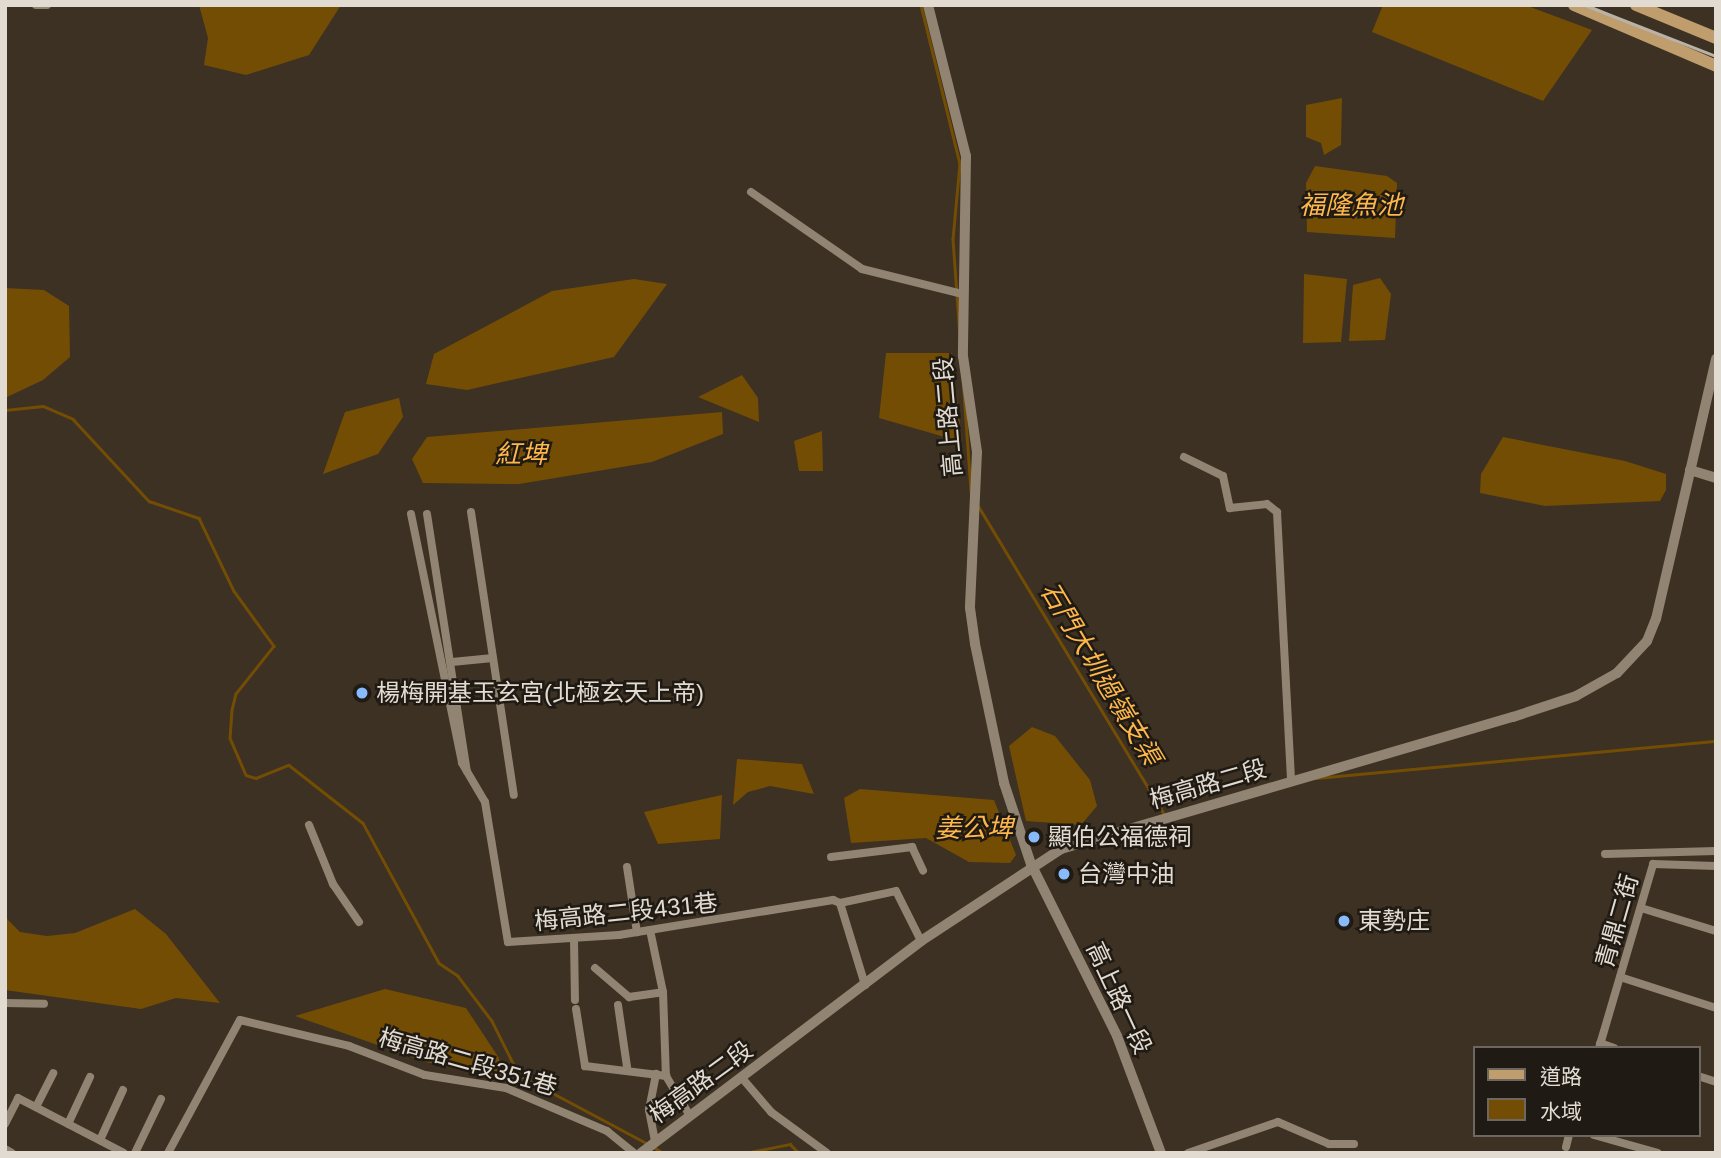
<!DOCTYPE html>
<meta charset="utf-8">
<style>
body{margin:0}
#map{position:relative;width:1721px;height:1158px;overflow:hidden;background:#3c3122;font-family:Helvetica,"Noto Sans TC",sans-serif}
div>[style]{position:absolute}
.water>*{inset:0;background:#744d05}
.stream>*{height:2.5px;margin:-1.25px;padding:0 1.25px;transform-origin:1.25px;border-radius:1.25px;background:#744d05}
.street>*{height:8px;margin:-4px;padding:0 4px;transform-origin:4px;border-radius:4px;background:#918472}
.secondary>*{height:10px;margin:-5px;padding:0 5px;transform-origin:5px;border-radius:5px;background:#918472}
.primary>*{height:12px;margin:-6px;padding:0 6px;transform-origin:6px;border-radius:6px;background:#bf9d6d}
.rail>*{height:2.5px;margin:-1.25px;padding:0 1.25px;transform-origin:1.25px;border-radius:1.25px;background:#bab2a7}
.dots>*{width:19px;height:19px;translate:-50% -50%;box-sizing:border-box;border:4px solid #1f1a13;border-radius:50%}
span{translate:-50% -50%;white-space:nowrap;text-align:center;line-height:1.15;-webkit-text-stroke:5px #1f1a13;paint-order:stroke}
.street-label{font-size:24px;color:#e2dbd1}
.poi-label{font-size:24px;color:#e2dbd1}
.left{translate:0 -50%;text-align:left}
.water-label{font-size:26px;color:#fdb74a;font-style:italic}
.frame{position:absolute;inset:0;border:7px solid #e2dbd1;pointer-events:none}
.legend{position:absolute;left:1473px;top:1046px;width:228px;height:91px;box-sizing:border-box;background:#1f1a13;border:2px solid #6d675f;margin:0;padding:9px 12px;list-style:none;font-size:21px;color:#e2dbd1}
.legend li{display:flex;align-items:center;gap:14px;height:35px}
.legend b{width:35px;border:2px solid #6d675f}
</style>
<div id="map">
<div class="water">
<div style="clip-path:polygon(199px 5px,341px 5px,309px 55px,246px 75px,204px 65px,208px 38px)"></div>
<div style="clip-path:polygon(1383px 5px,1525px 5px,1592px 30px,1543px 101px,1372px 32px)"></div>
<div style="clip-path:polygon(1342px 98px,1341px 145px,1324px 155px,1321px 143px,1306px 137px,1306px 105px)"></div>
<div style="clip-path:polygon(1315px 166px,1387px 176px,1397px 183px,1395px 238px,1307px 232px,1306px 183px)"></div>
<div style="clip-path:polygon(1304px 274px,1347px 279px,1341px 342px,1303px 343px)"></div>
<div style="clip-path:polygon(1380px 278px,1391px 294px,1385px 340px,1349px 341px,1353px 285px)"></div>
<div style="clip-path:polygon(634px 279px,667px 284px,614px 357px,467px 390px,426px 384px,434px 354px,552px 291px)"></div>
<div style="clip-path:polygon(5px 288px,44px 290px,69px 306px,70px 357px,43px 380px,5px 398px)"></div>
<div style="clip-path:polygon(886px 353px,952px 353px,962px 442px,879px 418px)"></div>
<div style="clip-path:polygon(742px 375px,758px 398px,759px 422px,698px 397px)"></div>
<div style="clip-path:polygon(399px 398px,403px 417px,378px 454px,323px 474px,345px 412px)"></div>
<div style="clip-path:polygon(722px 412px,723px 434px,652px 462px,519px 484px,423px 483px,412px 459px,427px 437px)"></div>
<div style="clip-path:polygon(822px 431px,823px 471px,799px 471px,794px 441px)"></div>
<div style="clip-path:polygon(1503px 437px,1625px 461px,1666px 474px,1666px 490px,1660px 501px,1545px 506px,1480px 493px,1481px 474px)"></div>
<div style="clip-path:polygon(1032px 727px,1055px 736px,1090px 780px,1097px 806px,1081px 825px,1026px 821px,1009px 746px)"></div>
<div style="clip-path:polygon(737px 759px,802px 764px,814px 794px,770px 786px,748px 792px,733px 805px)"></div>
<div style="clip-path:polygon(860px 789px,994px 800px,1016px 855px,1010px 863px,969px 862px,926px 838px,851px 843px,844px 798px)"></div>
<div style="clip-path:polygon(722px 795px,720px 839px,658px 844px,644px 812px)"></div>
<div style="clip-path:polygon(135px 909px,166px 934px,220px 1003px,176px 998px,141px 1009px,5px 990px,5px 917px,20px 932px,47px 936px,75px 933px)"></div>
<div style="clip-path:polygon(385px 989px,466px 1008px,499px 1058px,504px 1079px,426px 1062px,295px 1016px)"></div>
</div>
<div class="stream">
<div style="left:921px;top:5px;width:164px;rotate:76.2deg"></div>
<div style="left:960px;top:164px;width:75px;rotate:95.3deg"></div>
<div style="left:953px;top:239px;width:254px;rotate:85.9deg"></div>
<div style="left:5px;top:410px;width:38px;rotate:-6deg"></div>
<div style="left:43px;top:406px;width:33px;rotate:23deg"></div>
<div style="left:73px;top:419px;width:112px;rotate:47.2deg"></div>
<div style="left:149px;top:501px;width:53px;rotate:18.8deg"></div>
<div style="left:199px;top:518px;width:81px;rotate:64.4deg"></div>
<div style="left:234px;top:591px;width:68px;rotate:54deg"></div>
<div style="left:274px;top:646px;width:61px;rotate:128.4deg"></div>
<div style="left:236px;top:694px;width:16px;rotate:104deg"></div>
<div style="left:232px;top:710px;width:28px;rotate:94deg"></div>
<div style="left:230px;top:738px;width:40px;rotate:66.6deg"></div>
<div style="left:246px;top:775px;width:10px;rotate:17deg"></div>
<div style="left:256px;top:778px;width:35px;rotate:-22deg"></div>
<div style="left:289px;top:765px;width:94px;rotate:38.1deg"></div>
<div style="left:363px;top:823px;width:159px;rotate:61.5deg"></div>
<div style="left:439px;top:963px;width:23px;rotate:34deg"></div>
<div style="left:458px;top:976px;width:56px;rotate:52.9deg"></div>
<div style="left:492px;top:1021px;width:60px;rotate:63.4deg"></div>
<div style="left:519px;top:1075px;width:146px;rotate:28.1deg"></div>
<div style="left:979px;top:507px;width:360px;rotate:58.9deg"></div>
<div style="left:1316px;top:778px;width:402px;rotate:-5.3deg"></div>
<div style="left:654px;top:1147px;width:11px;rotate:34deg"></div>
<div style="left:745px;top:1153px;width:46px;rotate:-11.3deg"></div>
<div style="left:790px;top:1144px;width:13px;rotate:45deg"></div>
</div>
<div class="street">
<div style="left:36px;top:5px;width:11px"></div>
<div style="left:751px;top:192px;width:135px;rotate:34.7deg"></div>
<div style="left:862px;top:269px;width:103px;rotate:14deg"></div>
<div style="left:1184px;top:457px;width:43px;rotate:26deg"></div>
<div style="left:1223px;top:476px;width:33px;rotate:78deg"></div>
<div style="left:1230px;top:508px;width:37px;rotate:-6deg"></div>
<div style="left:1267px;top:504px;width:13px;rotate:39deg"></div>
<div style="left:1277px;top:512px;width:270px;rotate:87deg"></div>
<div style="left:471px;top:512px;width:286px;rotate:81.4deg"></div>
<div style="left:411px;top:514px;width:254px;rotate:78.4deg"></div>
<div style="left:462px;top:763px;width:45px;rotate:59.5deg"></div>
<div style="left:485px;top:802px;width:142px;rotate:80.7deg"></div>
<div style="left:508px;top:942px;width:111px;rotate:-3.6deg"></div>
<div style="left:619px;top:935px;width:217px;rotate:-9.3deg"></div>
<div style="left:833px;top:900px;width:8px;rotate:23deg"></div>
<div style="left:840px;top:903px;width:86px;rotate:73deg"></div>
<div style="left:427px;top:514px;width:260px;rotate:81.2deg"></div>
<div style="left:452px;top:662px;width:41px;rotate:-5.6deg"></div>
<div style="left:309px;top:825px;width:64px;rotate:67.9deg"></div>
<div style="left:333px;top:884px;width:46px;rotate:55.6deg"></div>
<div style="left:1605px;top:854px;width:111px;rotate:-1.5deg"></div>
<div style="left:831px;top:857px;width:82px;rotate:-7deg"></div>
<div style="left:912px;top:847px;width:26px;rotate:65deg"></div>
<div style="left:627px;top:867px;width:66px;rotate:81.3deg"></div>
<div style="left:840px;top:903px;width:57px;rotate:-12.1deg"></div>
<div style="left:896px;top:891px;width:56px;rotate:63.4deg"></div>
<div style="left:1641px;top:908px;width:78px;rotate:17deg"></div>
<div style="left:650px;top:930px;width:63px;rotate:78.2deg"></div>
<div style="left:663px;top:992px;width:84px;rotate:88deg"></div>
<div style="left:666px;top:1076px;width:47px;rotate:59deg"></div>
<div style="left:574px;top:939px;width:61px;rotate:89.1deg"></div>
<div style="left:595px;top:968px;width:45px;rotate:40.5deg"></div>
<div style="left:629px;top:997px;width:34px;rotate:-8deg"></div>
<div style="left:1620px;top:977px;width:101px;rotate:17.9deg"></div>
<div style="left:5px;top:1003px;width:39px;rotate:1deg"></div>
<div style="left:618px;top:1005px;width:63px;rotate:81.7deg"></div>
<div style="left:576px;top:1009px;width:58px;rotate:81deg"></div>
<div style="left:585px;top:1066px;width:82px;rotate:7deg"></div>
<div style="left:1600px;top:1043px;width:15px;rotate:20deg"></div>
<div style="left:1599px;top:1048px;width:192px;rotate:-73.6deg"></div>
<div style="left:1653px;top:864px;width:63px;rotate:1.8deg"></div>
<div style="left:1698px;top:1076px;width:19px;rotate:18deg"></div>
<div style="left:742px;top:1078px;width:45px;rotate:49.5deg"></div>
<div style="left:771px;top:1112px;width:69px;rotate:36.2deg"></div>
<div style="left:36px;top:1107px;width:38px;rotate:-63deg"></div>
<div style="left:5px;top:1124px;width:29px;rotate:-63deg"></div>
<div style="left:18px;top:1098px;width:119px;rotate:27.4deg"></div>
<div style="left:68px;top:1124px;width:52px;rotate:-64.9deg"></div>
<div style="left:1594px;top:1135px;width:66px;rotate:15.7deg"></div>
<div style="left:100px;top:1140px;width:55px;rotate:-65.3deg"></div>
<div style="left:655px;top:1141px;width:32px;rotate:-101deg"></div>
<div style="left:649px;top:1110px;width:37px;rotate:-79deg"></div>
<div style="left:1566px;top:1147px;width:12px;rotate:-76deg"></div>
<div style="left:5px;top:1149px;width:8px;rotate:30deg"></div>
<div style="left:135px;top:1153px;width:60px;rotate:-64.3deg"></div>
<div style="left:168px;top:1153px;width:151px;rotate:-61.6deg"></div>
<div style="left:240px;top:1020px;width:112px;rotate:13.4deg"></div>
<div style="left:349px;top:1046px;width:81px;rotate:20.9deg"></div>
<div style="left:425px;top:1075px;width:82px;rotate:9.1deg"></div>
<div style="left:506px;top:1088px;width:110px;rotate:23.1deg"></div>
<div style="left:607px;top:1131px;width:35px;rotate:39deg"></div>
<div style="left:1188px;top:1153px;width:95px;rotate:-19deg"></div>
<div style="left:1278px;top:1122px;width:56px;rotate:23.3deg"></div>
<div style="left:1329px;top:1144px;width:25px"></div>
</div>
<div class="secondary">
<div style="left:928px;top:5px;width:156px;rotate:75.9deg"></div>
<div style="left:966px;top:156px;width:200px;rotate:90.9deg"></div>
<div style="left:963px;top:356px;width:97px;rotate:81.7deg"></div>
<div style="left:977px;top:452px;width:156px;rotate:92.6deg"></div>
<div style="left:970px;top:608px;width:36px;rotate:82deg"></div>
<div style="left:975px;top:644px;width:142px;rotate:78.2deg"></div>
<div style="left:1004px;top:783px;width:85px;rotate:71.6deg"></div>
<div style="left:1031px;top:864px;width:192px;rotate:63.4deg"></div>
<div style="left:1117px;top:1036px;width:125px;rotate:69.4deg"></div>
<div style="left:1690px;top:470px;width:27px;rotate:17deg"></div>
<div style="left:641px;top:1153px;width:351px;rotate:-37.1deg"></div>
<div style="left:921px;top:941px;width:168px;rotate:-33.3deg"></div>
<div style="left:1061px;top:849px;width:471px;rotate:-16.3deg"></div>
<div style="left:1513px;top:717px;width:66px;rotate:-18.4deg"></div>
<div style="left:1576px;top:696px;width:47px;rotate:-29.3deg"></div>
<div style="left:1617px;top:673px;width:44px;rotate:-46.8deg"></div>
<div style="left:1647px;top:641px;width:24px;rotate:-68deg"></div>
<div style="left:1656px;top:619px;width:267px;rotate:-77deg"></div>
</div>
<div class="primary">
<div style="left:1574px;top:5px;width:155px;rotate:23.2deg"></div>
<div style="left:1636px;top:5px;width:87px;rotate:22.4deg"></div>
</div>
<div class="rail">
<div style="left:1585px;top:5px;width:141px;rotate:21.3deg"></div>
</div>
<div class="dots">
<div style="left:362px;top:693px;background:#88bbfc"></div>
<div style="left:1034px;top:837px;background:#88bbfc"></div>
<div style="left:1064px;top:874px;background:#88bbfc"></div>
<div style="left:1344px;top:921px;background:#88bbfc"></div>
</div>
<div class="street-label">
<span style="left:948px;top:417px;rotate:-95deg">高上路二段</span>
<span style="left:1208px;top:784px;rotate:-16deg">梅高路二段</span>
<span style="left:626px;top:912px;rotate:-6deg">梅高路二段431巷</span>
<span style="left:1617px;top:921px;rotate:-74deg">青鼎二街</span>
<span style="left:1119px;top:998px;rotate:65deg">高上路一段</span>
<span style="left:468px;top:1062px;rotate:16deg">梅高路二段351巷</span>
<span style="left:701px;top:1082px;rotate:-36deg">梅高路二段</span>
</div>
<div class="poi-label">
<span class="left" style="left:376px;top:693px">楊梅開基玉玄宮(北極玄天上帝)</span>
<span class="left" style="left:1048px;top:837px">顯伯公福德祠</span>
<span class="left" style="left:1078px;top:874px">台灣中油</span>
<span class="left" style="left:1358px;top:921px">東勢庄</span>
</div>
<div class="water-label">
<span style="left:1351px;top:206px">福隆魚池</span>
<span style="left:521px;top:455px">紅埤</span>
<span style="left:1100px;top:674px;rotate:59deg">石門大圳過嶺支渠</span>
<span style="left:974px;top:829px">姜公埤</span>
</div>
<div class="frame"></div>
<ul class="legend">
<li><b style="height:9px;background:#bf9d6d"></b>道路</li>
<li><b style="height:19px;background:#744d05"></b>水域</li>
</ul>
</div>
